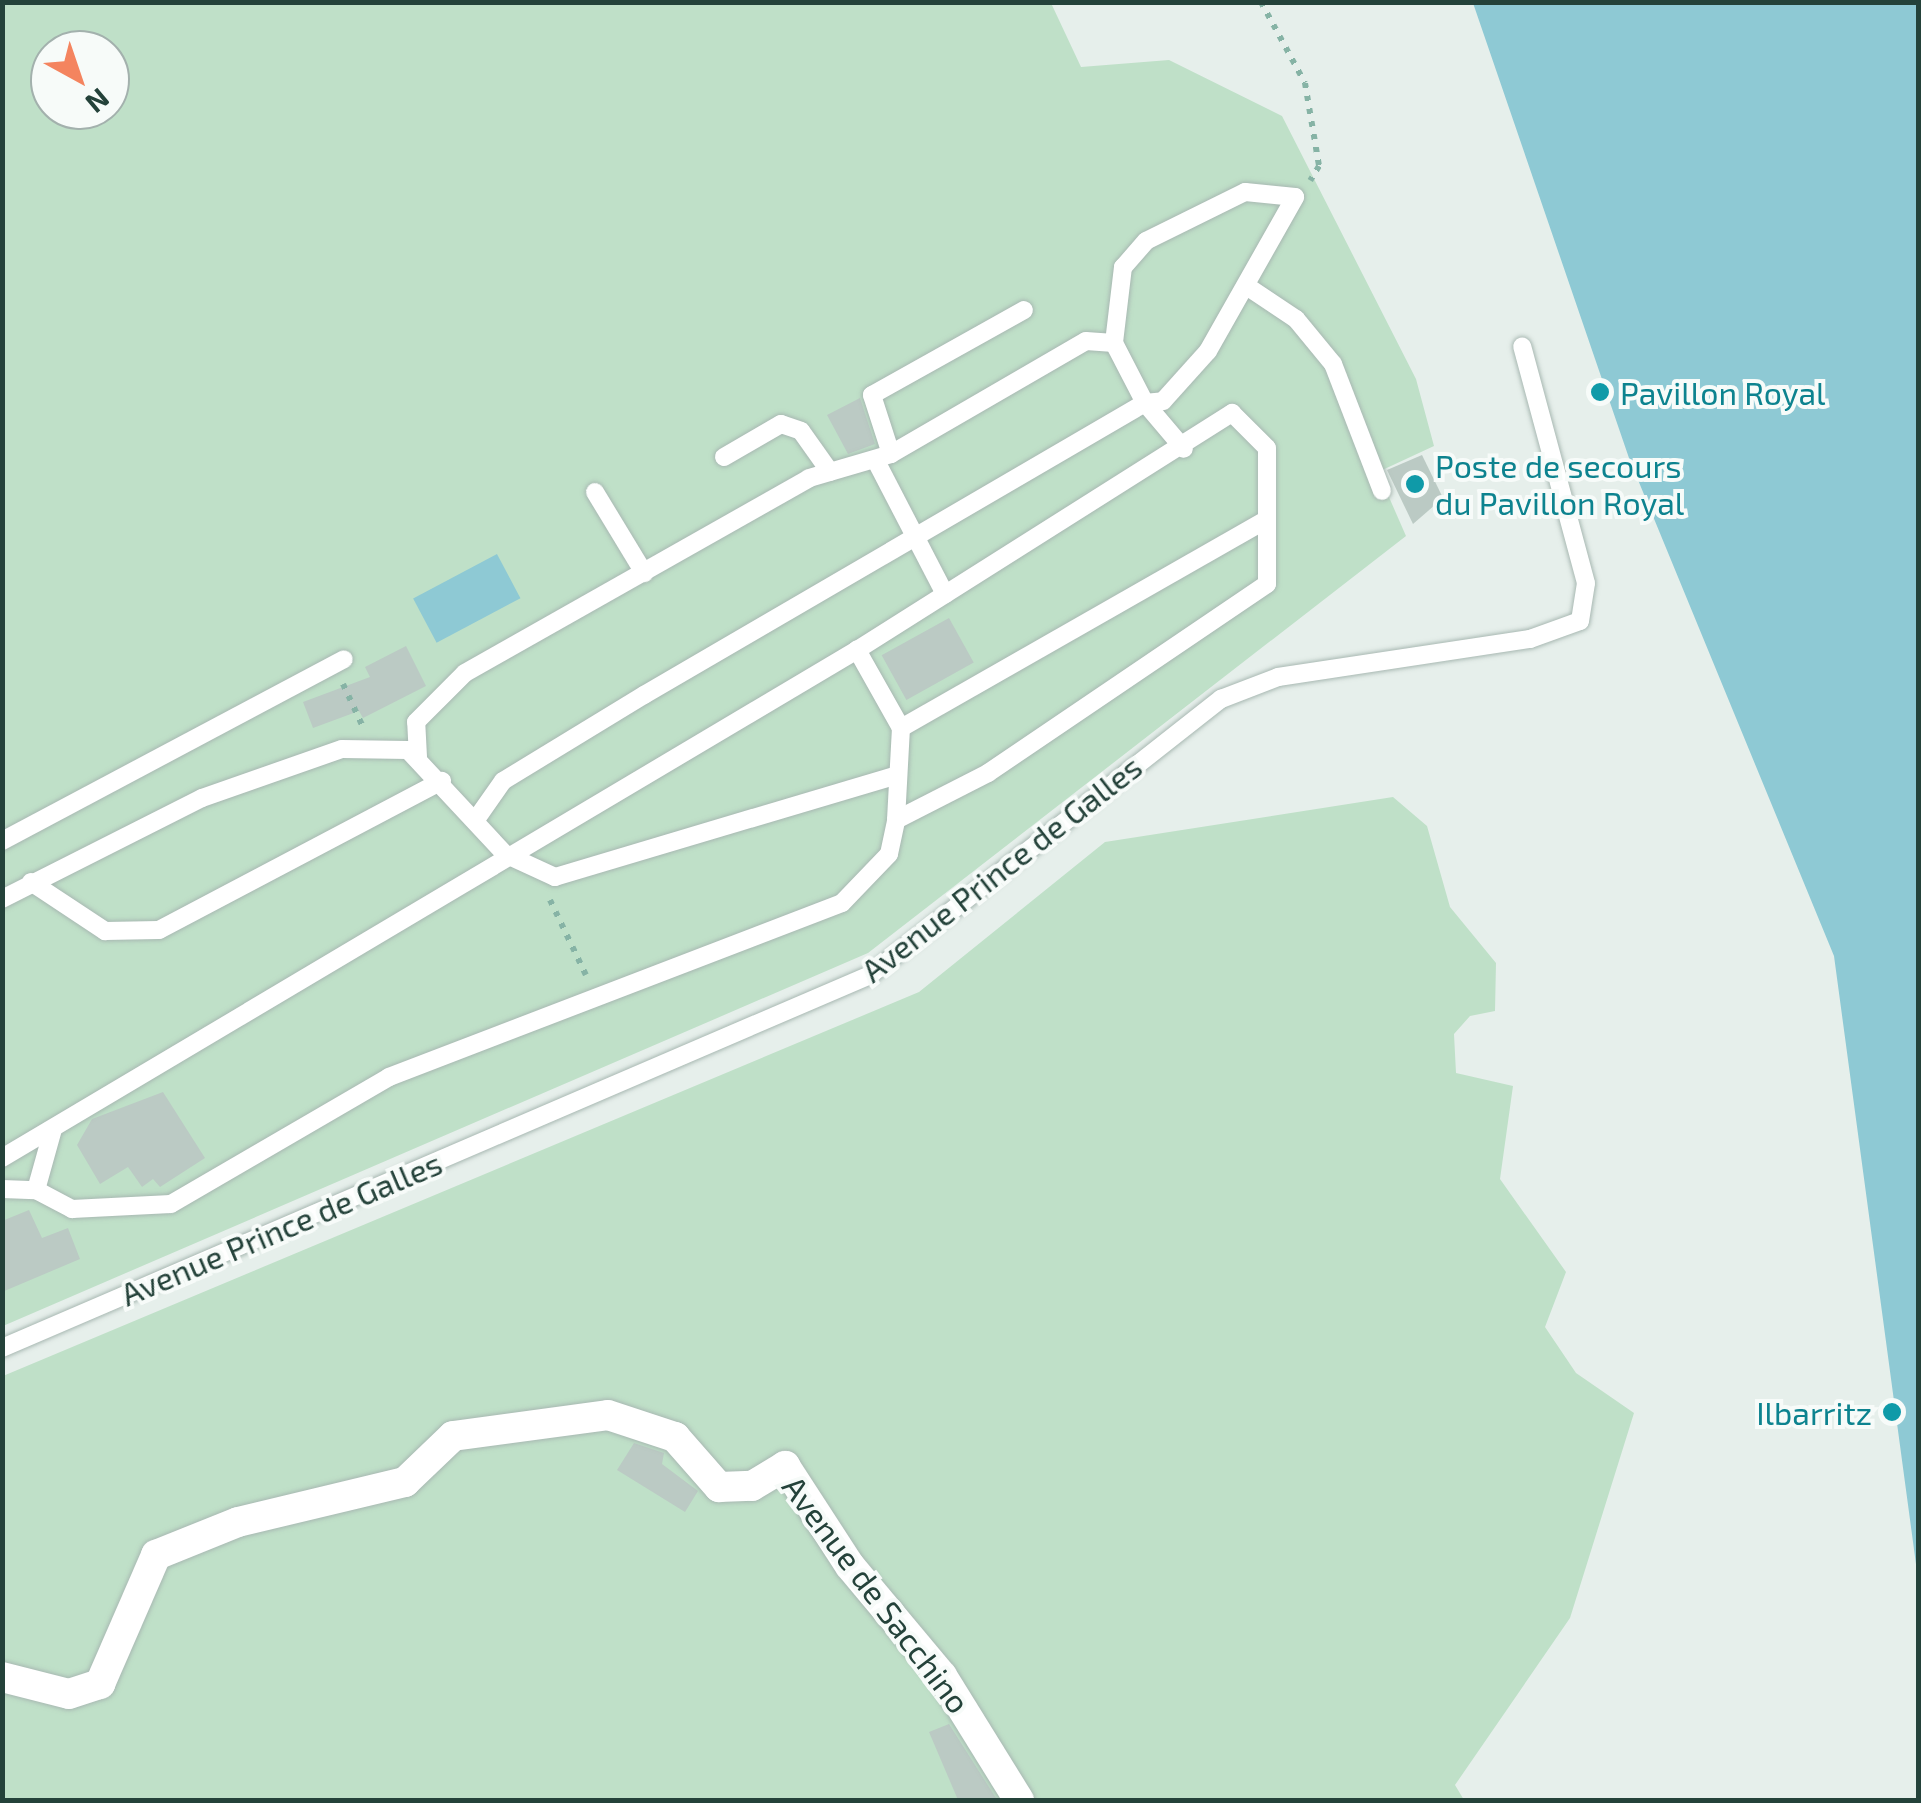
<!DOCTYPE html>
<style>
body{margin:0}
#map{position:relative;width:1921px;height:1803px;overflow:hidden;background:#e6efeb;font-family:"Exo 2",sans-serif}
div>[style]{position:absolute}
.green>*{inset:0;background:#bfe0c8}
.water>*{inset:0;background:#8ec9d4;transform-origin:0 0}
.building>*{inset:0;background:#bbcac4;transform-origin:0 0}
.path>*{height:6px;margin-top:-3px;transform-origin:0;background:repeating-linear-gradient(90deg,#86b3a5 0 5px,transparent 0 13px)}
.roads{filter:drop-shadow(0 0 2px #a8b8b2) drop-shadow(0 0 2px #a8b8b2)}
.service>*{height:18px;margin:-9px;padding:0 9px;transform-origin:9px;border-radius:9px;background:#fff}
.minor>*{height:30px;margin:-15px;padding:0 15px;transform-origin:15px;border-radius:15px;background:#fff}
.dots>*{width:28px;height:28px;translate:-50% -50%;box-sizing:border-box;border:5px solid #f7fbf9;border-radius:50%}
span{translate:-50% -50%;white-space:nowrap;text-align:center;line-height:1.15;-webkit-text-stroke:8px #f7fbf9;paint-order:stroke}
.culture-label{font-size:32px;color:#0d838f}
.left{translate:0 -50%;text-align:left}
.right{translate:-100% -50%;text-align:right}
.street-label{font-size:32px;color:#24423a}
.frame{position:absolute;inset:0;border:5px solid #24423a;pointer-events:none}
.north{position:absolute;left:30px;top:30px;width:100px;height:100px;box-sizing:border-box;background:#f7fbf9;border:2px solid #a3b1ad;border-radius:50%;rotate:140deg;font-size:28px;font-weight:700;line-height:40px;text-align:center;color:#24423a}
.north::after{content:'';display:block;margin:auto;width:35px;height:45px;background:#f4845f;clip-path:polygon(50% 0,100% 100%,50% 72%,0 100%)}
</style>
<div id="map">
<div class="green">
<div style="clip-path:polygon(evenodd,3px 3px,1051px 3px,1081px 67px,1169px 60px,1282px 116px,1416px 379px,1434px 446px,1378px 472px,1406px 536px,868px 953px,3px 1326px,3px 3px,50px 50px,110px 50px,110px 110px,50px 110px,50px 50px)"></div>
<div style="clip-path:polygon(1393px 797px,1427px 826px,1450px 907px,1496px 963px,1495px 1011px,1470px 1016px,1454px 1034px,1456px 1073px,1513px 1086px,1500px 1179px,1566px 1272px,1545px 1327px,1576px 1373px,1634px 1413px,1570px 1618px,1455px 1785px,1464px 1800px,3px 1800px,3px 1376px,919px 992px,1105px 842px)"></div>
</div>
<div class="water">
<div style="clip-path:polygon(1473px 3px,1918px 3px,1918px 1579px,1834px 956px,1629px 458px)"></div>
<div style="left:497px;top:554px;width:50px;height:95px;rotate:62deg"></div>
</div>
<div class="building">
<div style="clip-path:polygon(860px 398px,875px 444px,848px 454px,827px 415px)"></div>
<div style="clip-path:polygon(1422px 455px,1443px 498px,1413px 524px,1387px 470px)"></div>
<div style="left:949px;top:618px;width:51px;height:77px;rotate:61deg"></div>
<div style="clip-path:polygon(406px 646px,426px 686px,363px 718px,359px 711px,313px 728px,303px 702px,370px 677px,365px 667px)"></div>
<div style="clip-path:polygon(163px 1092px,205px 1158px,160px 1187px,153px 1179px,142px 1187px,128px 1167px,100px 1184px,77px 1145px,92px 1119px)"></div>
<div style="clip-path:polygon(29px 1210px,42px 1238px,68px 1228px,80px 1259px,2px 1292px,2px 1221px)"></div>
<div style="clip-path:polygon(634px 1443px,664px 1453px,662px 1464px,698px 1491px,685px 1512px,617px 1470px)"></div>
<div style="clip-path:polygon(949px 1724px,996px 1798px,997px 1800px,958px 1800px,929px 1732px)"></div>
</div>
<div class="path">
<div style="left:1261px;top:2px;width:92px;rotate:61.5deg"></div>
<div style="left:1305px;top:83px;width:84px;rotate:80.4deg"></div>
<div style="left:1319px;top:166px;width:17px;rotate:121deg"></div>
<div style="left:343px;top:684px;width:47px;rotate:65.1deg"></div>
<div style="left:550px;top:900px;width:83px;rotate:64.4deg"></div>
</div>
<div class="roads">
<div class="service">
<div style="left:1248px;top:287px;width:58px;rotate:33.7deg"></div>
<div style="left:1296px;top:319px;width:58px;rotate:50.6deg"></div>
<div style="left:1333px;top:364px;width:136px;rotate:68.9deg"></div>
<div style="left:891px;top:454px;width:62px;rotate:-107.9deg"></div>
<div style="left:872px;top:395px;width:174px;rotate:-29.2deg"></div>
<div style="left:724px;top:457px;width:66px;rotate:-30.1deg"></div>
<div style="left:781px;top:424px;width:21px;rotate:19deg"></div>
<div style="left:801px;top:431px;width:50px;rotate:54.7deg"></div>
<div style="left:876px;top:461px;width:150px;rotate:62.6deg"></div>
<div style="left:595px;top:492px;width:95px;rotate:58.8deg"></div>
<div style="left:901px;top:728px;width:420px;rotate:-29.7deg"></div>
<div style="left:418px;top:757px;width:35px;rotate:-93deg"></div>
<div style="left:416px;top:722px;width:69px;rotate:-45deg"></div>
<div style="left:465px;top:673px;width:395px;rotate:-29.5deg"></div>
<div style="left:809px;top:478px;width:85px;rotate:-16.3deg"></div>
<div style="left:891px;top:454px;width:225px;rotate:-30.1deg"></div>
<div style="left:1086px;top:341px;width:28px;rotate:4deg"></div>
<div style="left:477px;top:818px;width:45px;rotate:-54.9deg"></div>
<div style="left:503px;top:781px;width:165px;rotate:-31.4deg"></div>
<div style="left:644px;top:695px;width:580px;rotate:-30.24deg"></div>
<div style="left:1145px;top:403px;width:18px;rotate:-6deg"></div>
<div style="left:1163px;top:401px;width:67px;rotate:-48deg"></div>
<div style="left:1208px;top:351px;width:177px;rotate:-60.5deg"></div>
<div style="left:1295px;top:197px;width:50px;rotate:-174.3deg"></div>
<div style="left:1245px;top:192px;width:110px;rotate:153.7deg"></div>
<div style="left:1146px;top:241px;width:35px;rotate:131deg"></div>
<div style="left:1123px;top:267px;width:77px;rotate:96.8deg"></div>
<div style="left:1114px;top:343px;width:68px;rotate:62.7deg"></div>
<div style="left:1145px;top:403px;width:60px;rotate:49.7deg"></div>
<div style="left:2px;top:841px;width:387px;rotate:-28deg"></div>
<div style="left:31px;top:882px;width:89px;rotate:33.5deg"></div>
<div style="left:105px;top:931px;width:54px;rotate:-1.1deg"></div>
<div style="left:159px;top:930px;width:320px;rotate:-27.8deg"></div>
<div style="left:2px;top:899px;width:224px;rotate:-26.8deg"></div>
<div style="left:202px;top:798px;width:148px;rotate:-19.3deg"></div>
<div style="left:342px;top:749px;width:66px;rotate:0.9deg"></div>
<div style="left:408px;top:750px;width:142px;rotate:47deg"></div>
<div style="left:505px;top:854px;width:55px;rotate:24.7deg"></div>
<div style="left:555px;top:877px;width:357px;rotate:-16.6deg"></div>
<div style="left:2px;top:1158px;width:995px;rotate:-30.72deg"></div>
<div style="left:857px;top:650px;width:444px;rotate:-32.3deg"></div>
<div style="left:1232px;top:413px;width:49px;rotate:45deg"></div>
<div style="left:1267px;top:448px;width:136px;rotate:90deg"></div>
<div style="left:1267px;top:584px;width:337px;rotate:145.9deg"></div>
<div style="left:988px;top:773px;width:103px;rotate:152.9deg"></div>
<div style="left:2px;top:1189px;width:34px;rotate:2deg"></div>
<div style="left:36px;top:1190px;width:41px;rotate:27.8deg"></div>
<div style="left:72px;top:1209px;width:99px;rotate:-2.9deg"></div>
<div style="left:171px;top:1204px;width:252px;rotate:-30.2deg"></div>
<div style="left:389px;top:1077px;width:485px;rotate:-21deg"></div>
<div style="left:842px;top:903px;width:68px;rotate:-46.2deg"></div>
<div style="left:889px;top:854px;width:35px;rotate:-78deg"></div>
<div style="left:896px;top:820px;width:92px;rotate:-86.9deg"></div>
<div style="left:901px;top:728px;width:90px;rotate:-119.4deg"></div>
<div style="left:36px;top:1190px;width:63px;rotate:-74.4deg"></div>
<div style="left:2px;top:1348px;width:945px;rotate:-23.25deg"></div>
<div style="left:870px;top:975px;width:447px;rotate:-38.2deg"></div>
<div style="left:1221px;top:699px;width:61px;rotate:-21.1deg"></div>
<div style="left:1278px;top:677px;width:255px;rotate:-8.6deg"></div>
<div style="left:1530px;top:639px;width:53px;rotate:-19.8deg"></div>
<div style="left:1580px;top:621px;width:38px;rotate:-81deg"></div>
<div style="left:1586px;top:583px;width:245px;rotate:-105.1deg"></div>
</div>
<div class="minor">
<div style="left:2px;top:1677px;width:69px;rotate:14.2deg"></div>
<div style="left:69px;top:1694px;width:33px;rotate:-18deg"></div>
<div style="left:100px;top:1684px;width:141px;rotate:-66.5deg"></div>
<div style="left:156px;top:1555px;width:88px;rotate:-21.9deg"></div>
<div style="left:238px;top:1522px;width:172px;rotate:-13.5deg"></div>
<div style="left:405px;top:1482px;width:66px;rotate:-43.8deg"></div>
<div style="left:453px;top:1436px;width:156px;rotate:-7.7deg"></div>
<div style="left:608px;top:1415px;width:71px;rotate:18.2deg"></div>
<div style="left:675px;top:1437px;width:67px;rotate:48.7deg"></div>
<div style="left:719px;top:1487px;width:33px;rotate:-2deg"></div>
<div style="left:752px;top:1486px;width:39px;rotate:-31deg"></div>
<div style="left:785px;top:1466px;width:119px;rotate:57deg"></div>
<div style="left:850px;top:1566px;width:143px;rotate:50.1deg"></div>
<div style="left:942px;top:1676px;width:146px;rotate:58.2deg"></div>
</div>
</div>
<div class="dots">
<div style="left:1600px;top:392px;background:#0f9aa8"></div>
<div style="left:1415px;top:484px;background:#0f9aa8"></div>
<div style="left:1892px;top:1412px;background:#0f9aa8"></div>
</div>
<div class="culture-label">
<span class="left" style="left:1620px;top:392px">Pavillon Royal</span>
<span class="left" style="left:1435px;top:484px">Poste de secours<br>du Pavillon Royal</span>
<span class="right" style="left:1872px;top:1412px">Ilbarritz</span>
</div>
<div class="street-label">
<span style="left:1001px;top:868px;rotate:-38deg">Avenue Prince de Galles</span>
<span style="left:281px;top:1228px;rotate:-23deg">Avenue Prince de Galles</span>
<span style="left:877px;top:1594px;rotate:53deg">Avenue de Sacchino</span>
</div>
<div class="frame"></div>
<div class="north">N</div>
</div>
